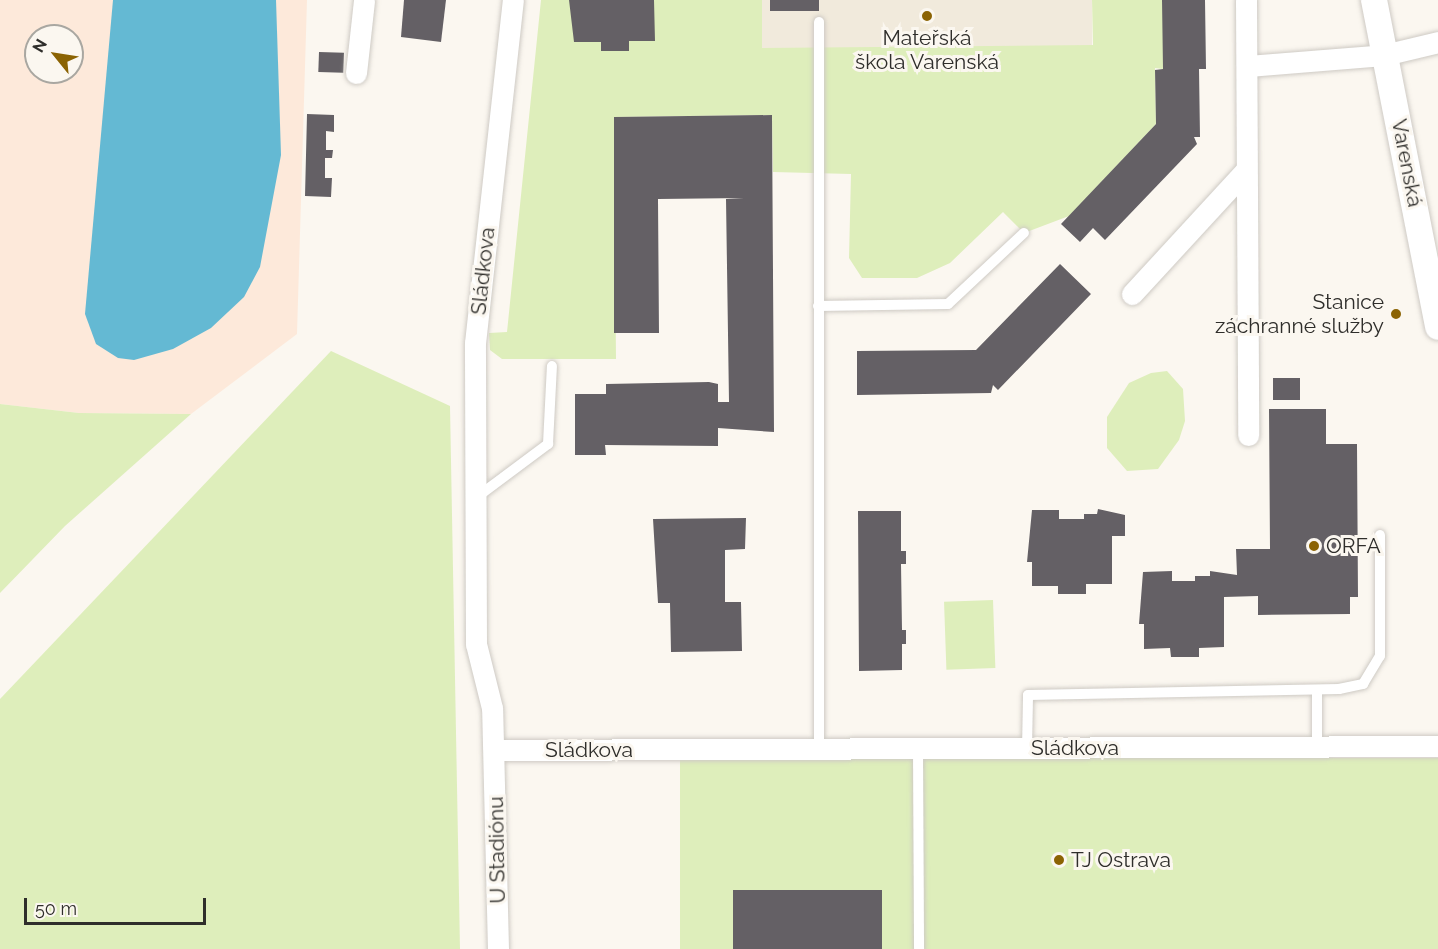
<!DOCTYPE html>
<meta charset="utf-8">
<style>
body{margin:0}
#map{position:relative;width:1438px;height:949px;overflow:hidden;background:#fbf7f0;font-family:Raleway,sans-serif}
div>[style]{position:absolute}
.built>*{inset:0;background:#f1eadc;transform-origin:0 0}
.industrial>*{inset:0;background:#fde9da}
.green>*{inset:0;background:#deeebb;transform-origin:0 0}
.water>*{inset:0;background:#64b9d3}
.building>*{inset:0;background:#646065;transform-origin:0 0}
.roads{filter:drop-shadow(0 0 2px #cecac4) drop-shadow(0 0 2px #cecac4)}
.service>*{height:10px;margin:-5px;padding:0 5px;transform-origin:5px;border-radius:5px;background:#fff}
.minor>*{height:21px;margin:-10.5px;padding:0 10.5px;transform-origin:10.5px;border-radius:10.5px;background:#fff}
.tertiary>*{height:26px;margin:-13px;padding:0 13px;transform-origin:13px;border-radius:13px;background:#fff}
.dots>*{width:16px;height:16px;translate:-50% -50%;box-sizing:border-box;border:3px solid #fbf7f0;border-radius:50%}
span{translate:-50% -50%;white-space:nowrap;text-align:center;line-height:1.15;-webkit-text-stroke:6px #fbf7f0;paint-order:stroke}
.poi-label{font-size:21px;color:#2f2e2b}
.right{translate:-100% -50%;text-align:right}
.left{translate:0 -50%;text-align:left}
.street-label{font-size:21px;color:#2f2e2b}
.north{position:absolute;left:24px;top:24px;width:60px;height:60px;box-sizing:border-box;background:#fbf7f0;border:2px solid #a9a7a1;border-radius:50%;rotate:300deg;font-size:16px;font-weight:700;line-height:24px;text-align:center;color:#2f2e2b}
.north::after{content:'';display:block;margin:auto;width:21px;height:27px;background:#8b6303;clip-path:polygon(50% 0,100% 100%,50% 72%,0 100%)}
.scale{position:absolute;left:24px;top:898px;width:182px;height:27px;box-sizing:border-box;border:3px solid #2f2e2b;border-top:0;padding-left:8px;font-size:18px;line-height:21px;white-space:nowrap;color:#2f2e2b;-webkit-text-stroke:4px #fbf7f0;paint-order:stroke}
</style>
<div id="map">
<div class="built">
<div style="left:762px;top:0;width:330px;height:48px"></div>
</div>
<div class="industrial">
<div style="clip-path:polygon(evenodd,0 0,307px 0,297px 334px,191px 414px,79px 413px,0 404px,0 0,36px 36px,72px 36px,72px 72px,36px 72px,36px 36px)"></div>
</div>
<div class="green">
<div style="clip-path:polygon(541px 0,762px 0,762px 48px,1093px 45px,1092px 0,1163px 0,1163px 69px,1155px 68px,1156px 124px,1069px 216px,1024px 233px,1003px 212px,950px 263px,917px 278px,862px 278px,849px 258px,851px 174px,773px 172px,772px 115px,614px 117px,616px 359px,502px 359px,490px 350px,489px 333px,507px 332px)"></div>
<div style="clip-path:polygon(331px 351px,450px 406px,460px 949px,0 949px,0 699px)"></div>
<div style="clip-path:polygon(1167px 371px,1183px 389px,1185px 421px,1179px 440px,1158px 469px,1127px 471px,1107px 448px,1107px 417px,1129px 383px,1151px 373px)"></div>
<div style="clip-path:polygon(0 404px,79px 413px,191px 414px,65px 526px,0 593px)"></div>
<div style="left:993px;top:600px;width:68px;height:49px;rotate:88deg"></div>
<div style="left:1438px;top:758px;width:191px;height:758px;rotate:90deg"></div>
</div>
<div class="water">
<div style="clip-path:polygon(113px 0,276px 0,281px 155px,260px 267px,244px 297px,211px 328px,173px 349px,134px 360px,118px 358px,96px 344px,85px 314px)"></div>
</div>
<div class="building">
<div style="clip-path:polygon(404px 0,446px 0,441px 42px,401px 37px)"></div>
<div style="clip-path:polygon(569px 0,654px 0,655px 41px,629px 41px,629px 51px,601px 51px,601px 42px,574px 42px)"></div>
<div style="left:770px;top:0;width:49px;height:11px"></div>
<div style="clip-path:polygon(1162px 0,1205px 0,1206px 69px,1199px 69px,1200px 137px,1194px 137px,1197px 144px,1105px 240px,1093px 228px,1080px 242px,1061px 224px,1156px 124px,1155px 70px,1163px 69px)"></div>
<div style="left:319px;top:52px;width:25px;height:20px;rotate:2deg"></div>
<div style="clip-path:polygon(307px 114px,334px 115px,334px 132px,326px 131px,326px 150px,333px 150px,332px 158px,325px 158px,325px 178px,332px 178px,331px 197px,305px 196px)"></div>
<div style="clip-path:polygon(772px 115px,774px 432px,718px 428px,718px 446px,605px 445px,606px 455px,575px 455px,575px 394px,606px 394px,606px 384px,709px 382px,718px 384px,718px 402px,729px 402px,726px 199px,744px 198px,658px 199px,659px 333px,614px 333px,614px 117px)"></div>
<div style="clip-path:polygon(1060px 264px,1091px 294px,998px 390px,993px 385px,991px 393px,857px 395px,857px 351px,976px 350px)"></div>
<div style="left:1273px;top:378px;width:27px;height:22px"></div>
<div style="clip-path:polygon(1269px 409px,1326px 409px,1326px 444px,1357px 444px,1358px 597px,1350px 597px,1350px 614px,1258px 615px,1258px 596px,1224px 597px,1224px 647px,1199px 648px,1199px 657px,1171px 657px,1170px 648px,1144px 649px,1144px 624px,1139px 624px,1143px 572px,1172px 571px,1172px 581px,1195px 581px,1195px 576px,1210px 576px,1210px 571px,1237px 575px,1236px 549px,1270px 549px)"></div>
<div style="clip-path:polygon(1098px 509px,1125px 515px,1125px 536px,1112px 536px,1112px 584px,1086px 584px,1086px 594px,1058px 594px,1058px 586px,1032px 586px,1032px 562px,1027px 562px,1032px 510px,1059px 510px,1059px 519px,1084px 519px,1084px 514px,1097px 514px)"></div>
<div style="clip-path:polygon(858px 511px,901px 511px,901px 551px,906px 551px,906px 564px,901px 564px,902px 630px,906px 630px,906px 644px,902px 644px,902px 670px,859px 671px)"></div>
<div style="clip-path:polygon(746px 518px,745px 549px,725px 550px,725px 602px,741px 602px,742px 651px,671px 652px,670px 603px,658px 603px,653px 519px)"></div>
<div style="left:733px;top:890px;width:149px;height:59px"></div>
</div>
<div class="roads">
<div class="service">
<div style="left:819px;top:22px;width:728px;rotate:90deg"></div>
<div style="left:818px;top:306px;width:130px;rotate:-0.9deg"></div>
<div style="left:948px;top:304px;width:104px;rotate:-43.1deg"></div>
<div style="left:477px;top:497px;width:89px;rotate:-36.7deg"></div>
<div style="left:548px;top:444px;width:78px;rotate:-87.1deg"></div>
<div style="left:1317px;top:690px;width:57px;rotate:90deg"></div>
<div style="left:1027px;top:749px;width:54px;rotate:-88.9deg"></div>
<div style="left:1028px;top:695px;width:311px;rotate:-1.1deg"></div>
<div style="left:1339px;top:689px;width:25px;rotate:-12deg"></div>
<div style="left:1363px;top:684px;width:33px;rotate:-59deg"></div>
<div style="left:1380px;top:656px;width:121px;rotate:-90deg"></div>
<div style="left:918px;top:750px;width:199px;rotate:89.7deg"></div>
</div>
<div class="minor">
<div style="left:1246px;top:0;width:435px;rotate:89.7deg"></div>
<div style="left:1248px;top:66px;width:136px;rotate:-4.6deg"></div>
<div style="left:1384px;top:55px;width:56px;rotate:-13.5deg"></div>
<div style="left:356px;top:73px;width:73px;rotate:-83.7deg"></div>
<div style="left:1132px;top:294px;width:167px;rotate:-47.4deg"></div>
<div style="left:495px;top:750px;width:943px;rotate:-0.24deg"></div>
<div style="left:498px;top:949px;width:241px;rotate:-91.4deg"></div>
<div style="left:492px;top:708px;width:66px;rotate:-104deg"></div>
<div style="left:476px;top:644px;width:301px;rotate:-90.2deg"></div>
<div style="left:475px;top:343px;width:345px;rotate:-83.7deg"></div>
</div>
<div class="tertiary">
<div style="left:1374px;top:0;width:333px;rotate:78.9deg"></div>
</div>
</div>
<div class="dots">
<div style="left:927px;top:16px;background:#8b6303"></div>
<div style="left:1396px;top:314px;background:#8b6303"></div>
<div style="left:1314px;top:546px;background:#8b6303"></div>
<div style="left:1059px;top:860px;background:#8b6303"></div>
</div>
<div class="poi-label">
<span style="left:927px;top:50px">Mateřská<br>škola Varenská</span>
<span class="right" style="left:1384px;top:314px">Stanice<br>záchranné služby</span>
<span class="left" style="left:1326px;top:546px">ORFA</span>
<span class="left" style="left:1071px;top:860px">TJ Ostrava</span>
</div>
<div class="street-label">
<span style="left:1407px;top:163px;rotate:79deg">Varenská</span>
<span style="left:483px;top:271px;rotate:-84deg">Sládkova</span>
<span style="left:1075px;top:748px">Sládkova</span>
<span style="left:589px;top:750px">Sládkova</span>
<span style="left:497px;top:850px;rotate:-91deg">U Stadiónu</span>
</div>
<div class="north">N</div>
<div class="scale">50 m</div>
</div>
